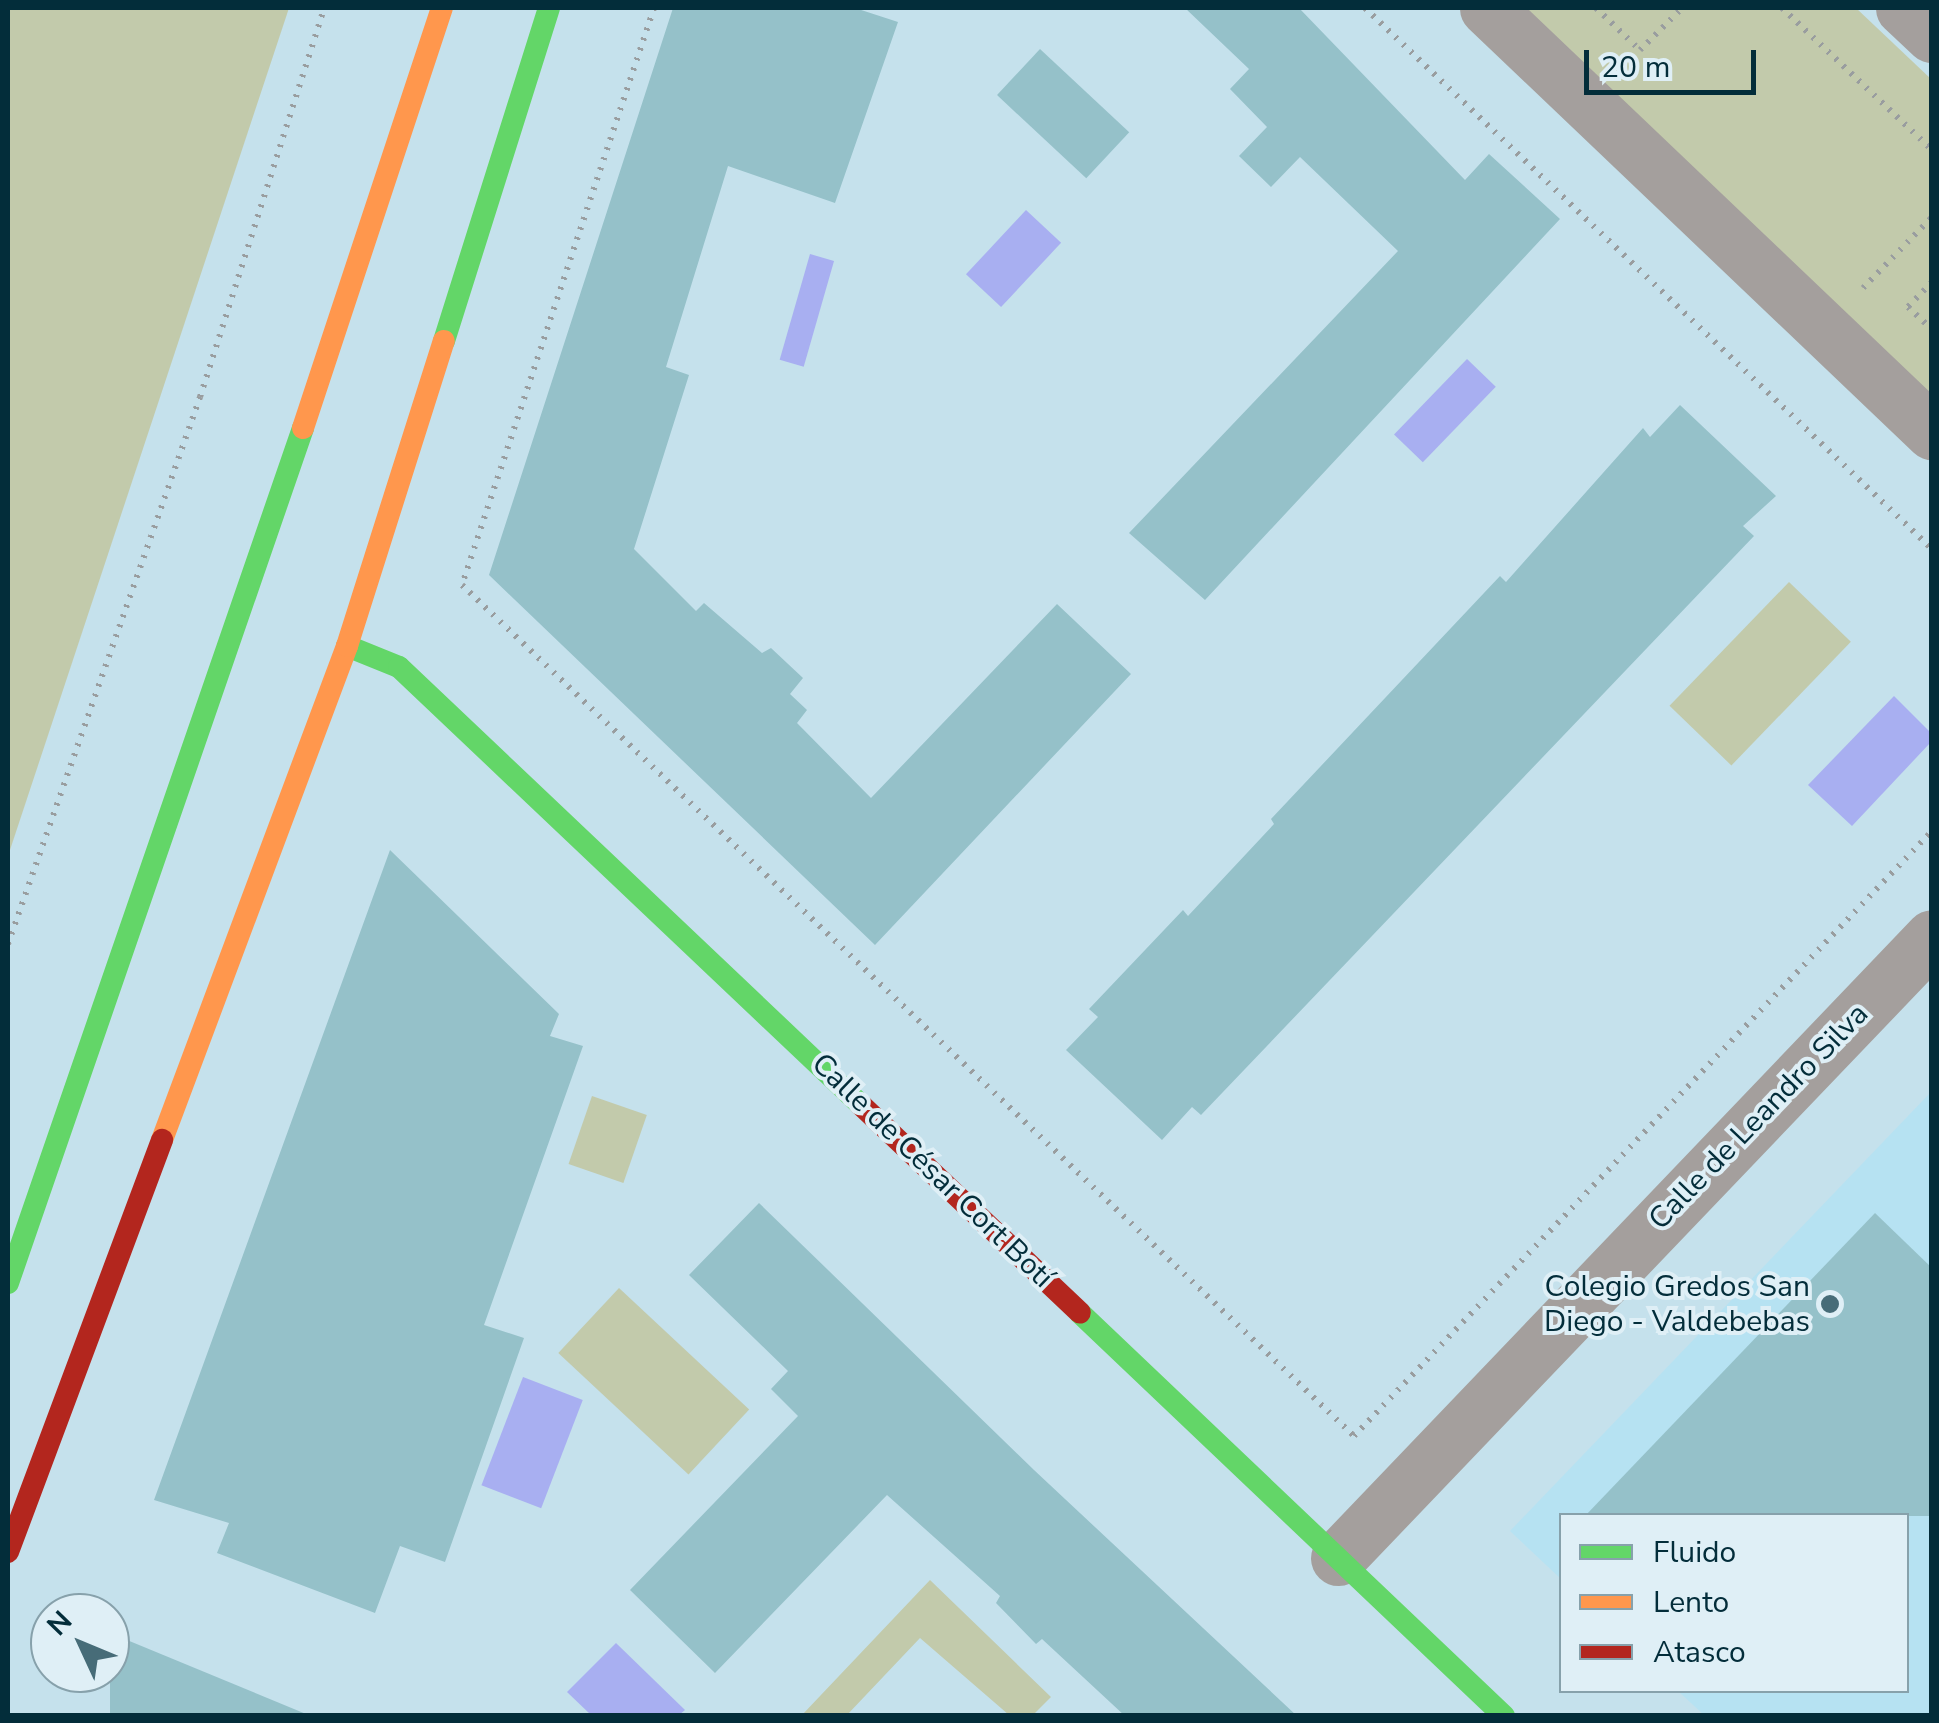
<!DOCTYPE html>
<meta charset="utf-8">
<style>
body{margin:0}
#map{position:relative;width:1939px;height:1723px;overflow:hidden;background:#c5e1ec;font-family:"Nunito Sans",sans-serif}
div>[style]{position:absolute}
.built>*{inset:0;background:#b6e2f2}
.green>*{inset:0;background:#c2caab;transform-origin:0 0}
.water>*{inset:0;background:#a8aff1;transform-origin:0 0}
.building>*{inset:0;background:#95c1c9;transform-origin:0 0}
.path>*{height:6px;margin-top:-3px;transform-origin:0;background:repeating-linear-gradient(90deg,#999d9f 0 2.5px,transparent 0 10.5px)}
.street>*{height:55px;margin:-27.5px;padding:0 27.5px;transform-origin:27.5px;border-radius:27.5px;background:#a49f9d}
.fast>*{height:22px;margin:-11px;padding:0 11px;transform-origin:11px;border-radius:11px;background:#63d668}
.slow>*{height:22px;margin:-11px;padding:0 11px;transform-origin:11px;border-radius:11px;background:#ff974d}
.jam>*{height:22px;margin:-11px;padding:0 11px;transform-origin:11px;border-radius:11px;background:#b3261e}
.dots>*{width:28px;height:28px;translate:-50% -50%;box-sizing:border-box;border:5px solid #dfeff6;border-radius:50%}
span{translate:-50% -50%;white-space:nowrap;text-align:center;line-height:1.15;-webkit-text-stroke:8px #dfeff6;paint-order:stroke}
.street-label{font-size:30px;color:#032d3a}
.poi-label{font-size:30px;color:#032d3a}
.right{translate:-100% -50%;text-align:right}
.frame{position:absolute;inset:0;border:10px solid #032d3a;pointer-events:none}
.legend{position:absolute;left:1559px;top:1513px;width:350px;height:180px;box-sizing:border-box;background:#dfeff6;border:2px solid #87a1ab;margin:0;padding:12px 18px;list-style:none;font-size:30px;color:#032d3a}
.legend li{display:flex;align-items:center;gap:20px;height:50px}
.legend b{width:50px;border:2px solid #87a1ab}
.north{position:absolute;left:30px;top:1593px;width:100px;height:100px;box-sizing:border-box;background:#dfeff6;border:2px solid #87a1ab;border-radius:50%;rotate:314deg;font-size:28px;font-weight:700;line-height:40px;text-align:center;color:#032d3a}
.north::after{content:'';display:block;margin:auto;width:35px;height:45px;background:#476c78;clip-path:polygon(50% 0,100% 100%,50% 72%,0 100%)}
.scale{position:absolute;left:1584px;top:50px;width:172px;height:45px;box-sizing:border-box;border:5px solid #032d3a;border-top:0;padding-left:12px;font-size:30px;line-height:35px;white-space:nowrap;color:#032d3a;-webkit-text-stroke:8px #dfeff6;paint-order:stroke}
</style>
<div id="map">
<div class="built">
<div style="clip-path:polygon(1931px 1092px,1931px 1715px,1704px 1715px,1678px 1691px,1906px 1690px,1906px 1516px,1562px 1516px,1561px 1579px,1510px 1531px)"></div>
</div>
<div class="green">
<div style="clip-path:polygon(8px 8px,289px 8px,8px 856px)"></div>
<div style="clip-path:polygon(1515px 8px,1856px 8px,1931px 79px,1931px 405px)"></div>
<div style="left:1789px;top:582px;width:86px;height:172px;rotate:44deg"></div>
<div style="left:592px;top:1096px;width:58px;height:72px;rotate:19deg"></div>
<div style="left:619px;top:1288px;width:178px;height:89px;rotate:43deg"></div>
<div style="clip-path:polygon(930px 1580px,1051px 1697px,1033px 1715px,1009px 1715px,920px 1638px,847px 1715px,802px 1715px)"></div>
</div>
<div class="water">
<div style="left:1026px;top:210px;width:48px;height:88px;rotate:43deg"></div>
<div style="left:810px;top:254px;width:25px;height:110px;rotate:16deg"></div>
<div style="left:1467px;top:359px;width:40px;height:105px;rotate:44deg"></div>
<div style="clip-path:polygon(1894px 696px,1931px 733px,1931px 742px,1852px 826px,1808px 785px)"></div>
<div style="left:523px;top:1377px;width:64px;height:116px;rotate:21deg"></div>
<div style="clip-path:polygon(616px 1643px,685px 1710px,679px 1715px,591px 1715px,567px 1692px)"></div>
</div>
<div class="building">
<div style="clip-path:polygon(673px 8px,855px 8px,898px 22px,835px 203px,728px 166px,666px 367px,689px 375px,634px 549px,696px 611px,704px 603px,762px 653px,771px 648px,803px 678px,790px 694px,807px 710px,797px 723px,871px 798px,1057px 604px,1131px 674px,875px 945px,489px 575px)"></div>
<div style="clip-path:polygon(1185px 8px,1299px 8px,1465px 180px,1489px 154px,1560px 219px,1205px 600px,1129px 533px,1398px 251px,1300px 157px,1271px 187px,1239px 156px,1267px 127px,1230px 89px,1249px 69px)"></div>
<div style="left:1040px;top:49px;width:122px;height:63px;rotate:43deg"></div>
<div style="clip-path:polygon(1680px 405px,1776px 496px,1743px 526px,1754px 536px,1201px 1115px,1192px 1107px,1162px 1140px,1066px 1050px,1098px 1017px,1089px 1009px,1183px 910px,1188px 916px,1274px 824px,1271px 819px,1500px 576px,1506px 582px,1643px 428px,1650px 437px)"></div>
<div style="clip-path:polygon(390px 850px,559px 1014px,550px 1036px,583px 1046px,484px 1325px,524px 1338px,445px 1562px,400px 1546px,375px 1613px,217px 1553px,229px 1523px,154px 1500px)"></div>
<div style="clip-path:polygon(759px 1203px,1034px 1470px,1297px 1716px,1125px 1716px,1042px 1639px,1036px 1644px,996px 1603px,1000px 1596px,887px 1495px,715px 1673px,630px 1590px,798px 1416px,771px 1389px,788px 1371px,689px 1275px)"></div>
<div style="clip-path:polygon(1875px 1213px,1932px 1268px,1932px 1516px,1585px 1516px)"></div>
<div style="clip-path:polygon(110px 1633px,306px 1714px,306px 1716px,110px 1716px)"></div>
</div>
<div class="path">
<div style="left:654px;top:8px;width:608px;rotate:108.41deg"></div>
<div style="left:462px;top:585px;width:1233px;rotate:43.65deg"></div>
<div style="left:1354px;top:1436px;width:837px;rotate:-46.31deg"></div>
<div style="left:1365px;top:8px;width:784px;rotate:43.66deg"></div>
<div style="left:1596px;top:8px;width:61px;rotate:43.7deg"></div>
<div style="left:1640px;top:50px;width:59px;rotate:-45deg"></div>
<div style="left:1782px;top:8px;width:207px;rotate:43.4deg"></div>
<div style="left:1932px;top:282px;width:35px;rotate:134deg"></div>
<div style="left:1908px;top:307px;width:33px;rotate:43deg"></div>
<div style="left:1863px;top:288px;width:99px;rotate:-45.8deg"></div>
<div style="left:8px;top:944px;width:580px;rotate:-70.66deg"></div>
<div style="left:200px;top:397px;width:408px;rotate:-72.3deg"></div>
</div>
<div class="street">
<div style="left:1487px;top:8px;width:615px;rotate:43.62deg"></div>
<div style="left:1903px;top:8px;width:40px;rotate:43deg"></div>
<div style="left:1338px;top:1558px;width:859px;rotate:-46.27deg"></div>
</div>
<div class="fast">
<div style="left:444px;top:341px;width:349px;rotate:-72.5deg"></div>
<div style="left:347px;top:646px;width:56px;rotate:22deg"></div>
<div style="left:399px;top:667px;width:635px;rotate:43.47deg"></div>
<div style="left:8px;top:1283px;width:904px;rotate:-70.96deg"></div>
<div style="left:1080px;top:1313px;width:585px;rotate:43.55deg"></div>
</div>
<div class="slow">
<div style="left:303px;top:428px;width:442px;rotate:-71.7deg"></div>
<div style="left:162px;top:1140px;width:528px;rotate:-69.47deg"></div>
<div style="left:347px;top:646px;width:320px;rotate:-72.4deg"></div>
</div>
<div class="jam">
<div style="left:860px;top:1104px;width:303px;rotate:43.5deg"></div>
<div style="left:8px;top:1552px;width:440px;rotate:-69.5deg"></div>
</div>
<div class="dots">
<div style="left:1830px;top:1304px;background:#476c78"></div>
</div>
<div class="street-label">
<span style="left:1759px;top:1117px;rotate:-46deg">Calle de Leandro Silva</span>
<span style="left:932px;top:1171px;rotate:44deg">Calle de César Cort Botí</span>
</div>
<div class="poi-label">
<span class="right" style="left:1810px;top:1304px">Colegio Gredos San<br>Diego - Valdebebas</span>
</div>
<div class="frame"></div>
<ul class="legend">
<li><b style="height:12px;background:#63d668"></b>Fluido</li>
<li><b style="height:12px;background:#ff974d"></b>Lento</li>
<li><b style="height:12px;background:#b3261e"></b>Atasco</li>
</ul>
<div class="north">N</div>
<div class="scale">20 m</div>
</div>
